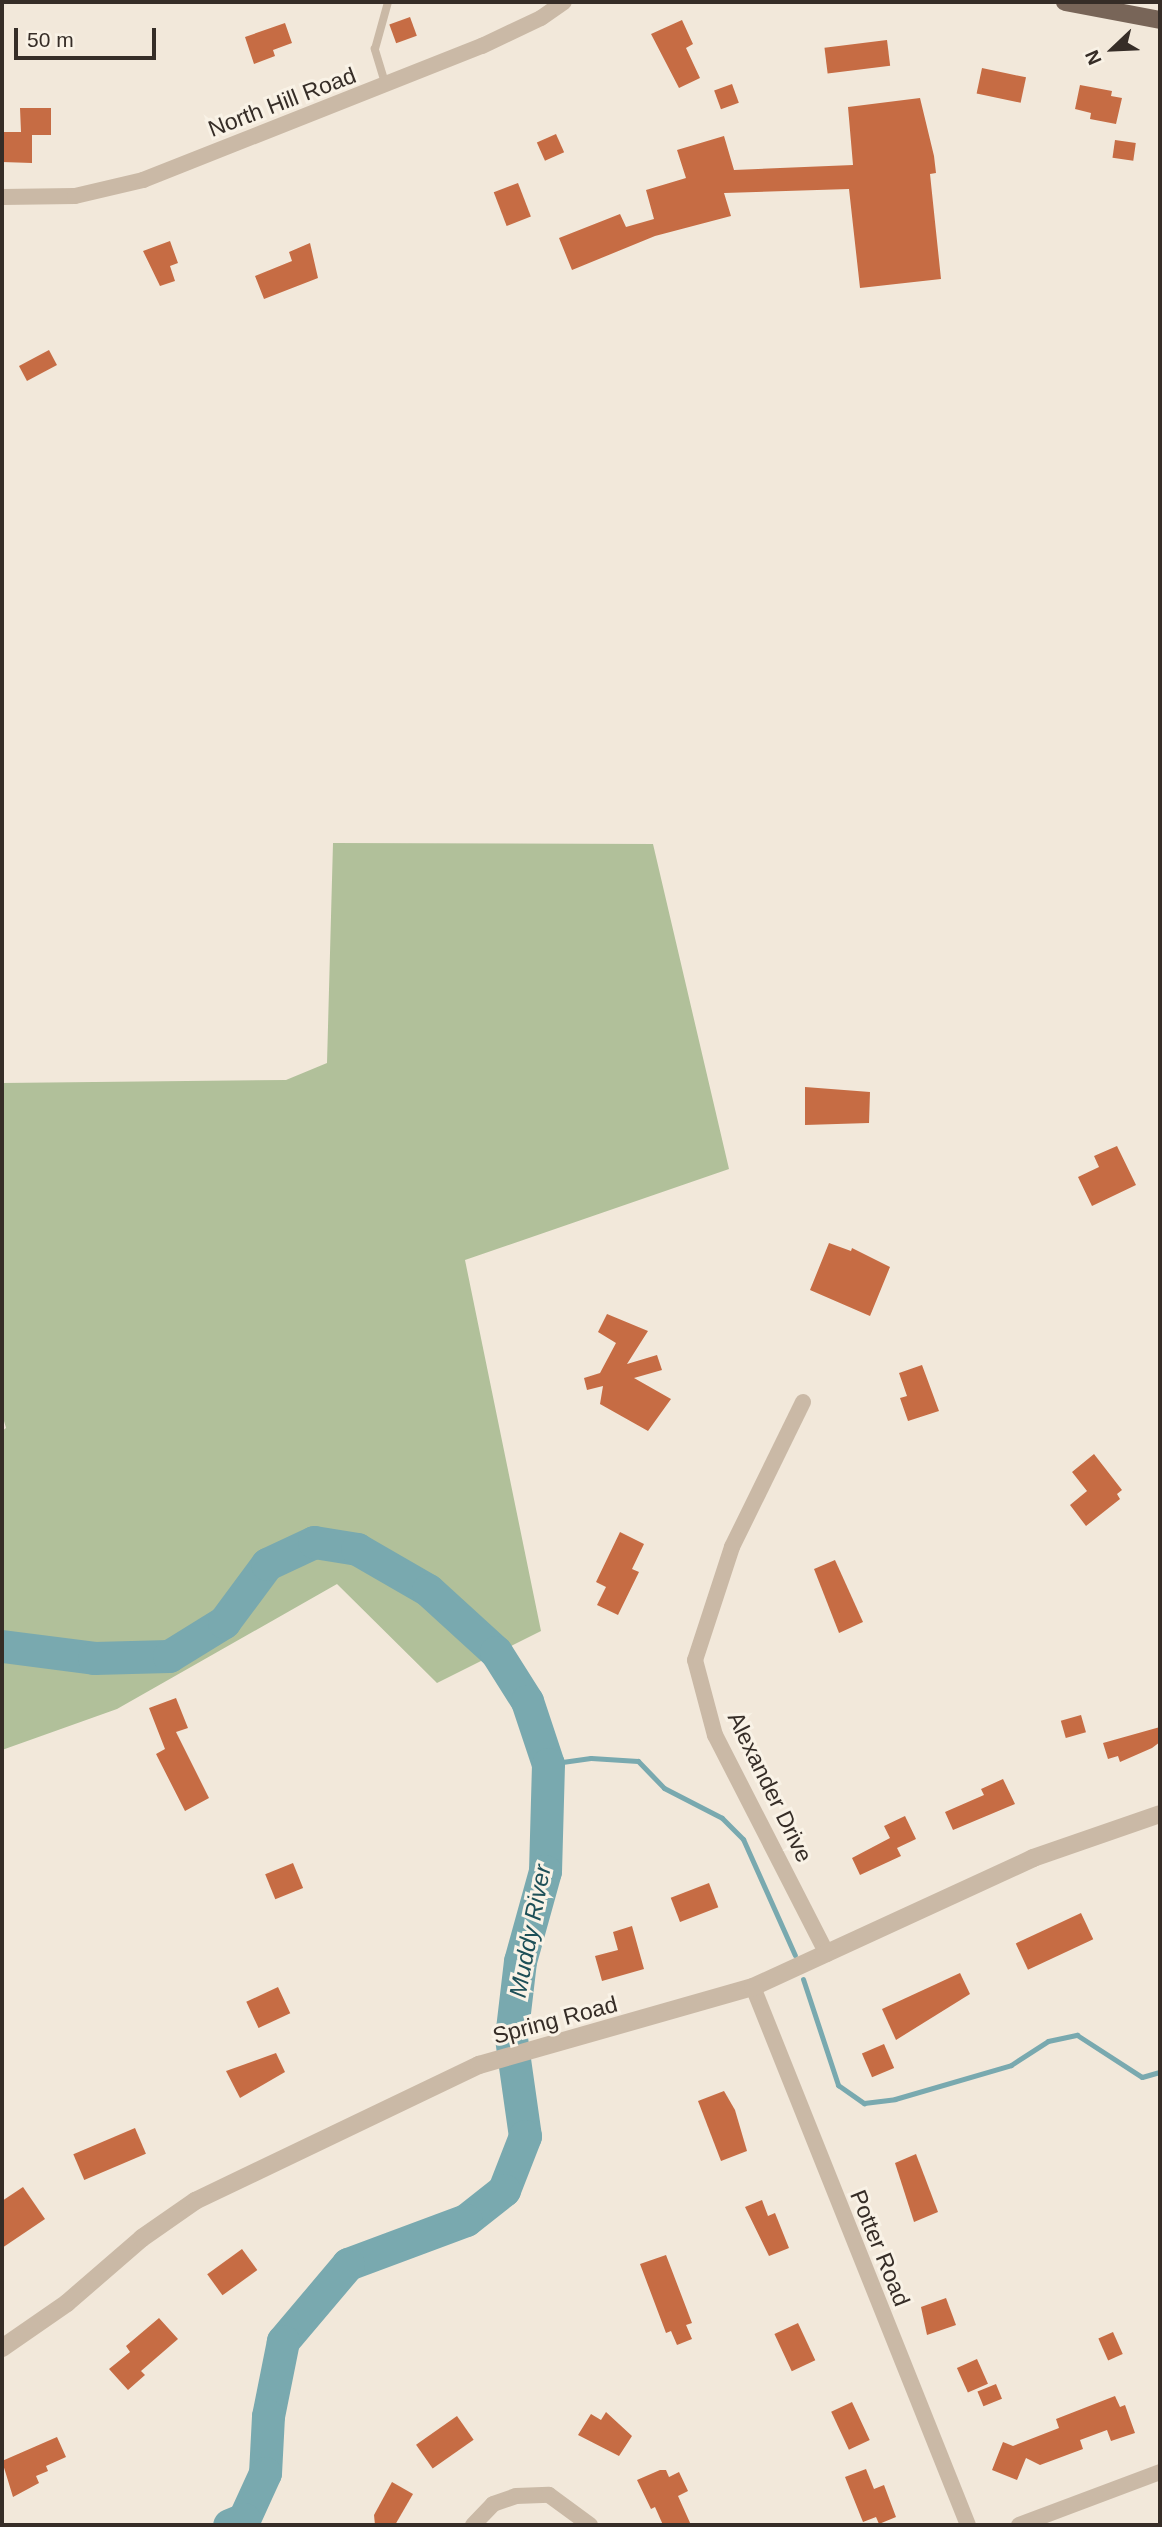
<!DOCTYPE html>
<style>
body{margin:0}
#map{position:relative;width:1162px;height:2527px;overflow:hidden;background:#f2e8da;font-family:Helvetica,sans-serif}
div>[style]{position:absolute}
.green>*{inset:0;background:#b1c09a}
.stream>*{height:5px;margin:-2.5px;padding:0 2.5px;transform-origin:2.5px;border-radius:2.5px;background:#79a9af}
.river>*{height:33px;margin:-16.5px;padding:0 16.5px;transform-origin:16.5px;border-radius:16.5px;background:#79a9af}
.building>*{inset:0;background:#c66c44;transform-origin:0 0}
.service>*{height:8px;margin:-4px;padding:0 4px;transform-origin:4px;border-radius:4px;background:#cab9a6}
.minor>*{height:16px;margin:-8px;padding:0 8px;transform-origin:8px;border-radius:8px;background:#cab9a6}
.tertiary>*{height:18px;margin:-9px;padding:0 9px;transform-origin:9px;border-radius:9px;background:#cab9a6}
.primary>*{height:18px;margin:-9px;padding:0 9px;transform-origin:9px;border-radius:9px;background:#786558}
span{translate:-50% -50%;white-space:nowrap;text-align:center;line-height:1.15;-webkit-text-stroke:6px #f9f2e6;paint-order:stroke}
.street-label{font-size:23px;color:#362d27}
.water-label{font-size:24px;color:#1d4f57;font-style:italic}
.frame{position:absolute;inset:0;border:4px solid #362d27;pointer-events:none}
.north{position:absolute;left:1078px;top:14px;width:70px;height:70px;-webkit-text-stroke:5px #f9f2e6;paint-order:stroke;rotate:247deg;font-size:19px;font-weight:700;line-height:28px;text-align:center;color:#362d27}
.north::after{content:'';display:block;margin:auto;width:24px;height:32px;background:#362d27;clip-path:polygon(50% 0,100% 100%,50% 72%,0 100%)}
.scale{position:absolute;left:14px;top:28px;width:142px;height:32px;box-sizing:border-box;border:4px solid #362d27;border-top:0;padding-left:9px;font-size:21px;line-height:24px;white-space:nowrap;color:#362d27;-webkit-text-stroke:5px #f9f2e6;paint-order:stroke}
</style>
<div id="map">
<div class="green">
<div style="clip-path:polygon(333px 843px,653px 844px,729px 1169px,465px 1260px,541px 1631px,437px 1683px,337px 1584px,117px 1709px,2px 1750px,2px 1431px,6px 1428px,2px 1414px,2px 1083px,286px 1080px,327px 1063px)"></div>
</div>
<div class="stream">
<div style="left:548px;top:1764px;width:43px;rotate:-7.9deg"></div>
<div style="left:591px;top:1758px;width:47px;rotate:3.7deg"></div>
<div style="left:638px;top:1761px;width:37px;rotate:46deg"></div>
<div style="left:664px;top:1788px;width:65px;rotate:27.3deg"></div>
<div style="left:722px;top:1818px;width:30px;rotate:45deg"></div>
<div style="left:743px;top:1839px;width:127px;rotate:65.9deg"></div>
<div style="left:803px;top:1979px;width:112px;rotate:71.7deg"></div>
<div style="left:838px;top:2085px;width:32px;rotate:35deg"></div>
<div style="left:864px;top:2103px;width:31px;rotate:-7deg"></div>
<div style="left:895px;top:2099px;width:121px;rotate:-16.3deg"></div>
<div style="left:1011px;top:2065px;width:44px;rotate:-33deg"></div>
<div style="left:1048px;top:2041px;width:30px;rotate:-12deg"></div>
<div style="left:1077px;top:2035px;width:77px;rotate:32.9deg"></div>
<div style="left:1142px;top:2077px;width:19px;rotate:-16deg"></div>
</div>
<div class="river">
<div style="left:2px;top:1646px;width:93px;rotate:7.4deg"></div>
<div style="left:94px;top:1658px;width:75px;rotate:-1.5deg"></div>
<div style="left:169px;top:1656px;width:65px;rotate:-31.7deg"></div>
<div style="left:224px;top:1622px;width:72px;rotate:-53.4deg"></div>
<div style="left:267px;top:1564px;width:52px;rotate:-25.1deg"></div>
<div style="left:314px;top:1542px;width:44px;rotate:9.2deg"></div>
<div style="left:357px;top:1549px;width:82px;rotate:30deg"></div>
<div style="left:428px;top:1590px;width:92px;rotate:42.4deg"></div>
<div style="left:496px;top:1652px;width:58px;rotate:57.7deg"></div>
<div style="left:527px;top:1701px;width:66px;rotate:71.6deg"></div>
<div style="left:548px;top:1764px;width:107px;rotate:91.6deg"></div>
<div style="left:545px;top:1871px;width:93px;rotate:105.5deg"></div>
<div style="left:520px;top:1961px;width:78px;rotate:96.7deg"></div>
<div style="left:511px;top:2038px;width:99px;rotate:81.9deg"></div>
<div style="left:525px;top:2136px;width:58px;rotate:111.3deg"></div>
<div style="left:504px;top:2190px;width:48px;rotate:141.7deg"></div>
<div style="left:466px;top:2220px;width:126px;rotate:159.6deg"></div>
<div style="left:348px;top:2264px;width:101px;rotate:130.2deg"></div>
<div style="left:283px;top:2341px;width:76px;rotate:101.3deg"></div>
<div style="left:268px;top:2416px;width:57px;rotate:93deg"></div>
<div style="left:265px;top:2473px;width:51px;rotate:114.5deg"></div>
<div style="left:244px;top:2519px;width:16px;rotate:158deg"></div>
</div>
<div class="building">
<div style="left:410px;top:17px;width:20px;height:22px;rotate:70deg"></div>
<div style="clip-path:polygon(682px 20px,693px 44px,686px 48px,700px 78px,679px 88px,651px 34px)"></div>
<div style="clip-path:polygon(285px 23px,292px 43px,273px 50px,275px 56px,254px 64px,245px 37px)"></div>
<div style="left:887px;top:40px;width:26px;height:63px;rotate:83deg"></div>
<div style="left:982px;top:68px;width:45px;height:26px;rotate:12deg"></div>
<div style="left:732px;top:84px;width:20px;height:19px;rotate:70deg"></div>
<div style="clip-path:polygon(1080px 85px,1112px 91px,1111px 96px,1122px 98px,1116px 124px,1090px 119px,1091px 113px,1075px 109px)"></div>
<div style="clip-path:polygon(920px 98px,934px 156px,936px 173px,930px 174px,941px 279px,860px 288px,849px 189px,724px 193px,731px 216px,655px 236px,572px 270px,559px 238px,620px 214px,626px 227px,654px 219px,646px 190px,686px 178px,677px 150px,724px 136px,734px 170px,853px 165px,848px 107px)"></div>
<div style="clip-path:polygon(20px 108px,51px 108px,51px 135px,32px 135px,32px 163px,2px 162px,2px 132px,21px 132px)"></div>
<div style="left:556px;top:134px;width:20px;height:21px;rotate:66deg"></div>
<div style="left:1115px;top:140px;width:21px;height:18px;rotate:8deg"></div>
<div style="left:518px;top:183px;width:36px;height:26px;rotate:69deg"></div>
<div style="clip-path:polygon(170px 241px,178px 263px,170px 266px,175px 281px,160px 286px,143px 251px)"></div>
<div style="clip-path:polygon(310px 243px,318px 278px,264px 299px,255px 276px,292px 261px,289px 252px)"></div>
<div style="left:49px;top:350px;width:17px;height:34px;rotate:62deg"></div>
<div style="clip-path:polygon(805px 1087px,870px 1092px,869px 1123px,805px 1125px)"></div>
<div style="clip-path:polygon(1117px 1146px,1136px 1185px,1092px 1206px,1078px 1177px,1099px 1167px,1094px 1156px)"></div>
<div style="clip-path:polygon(829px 1243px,851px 1251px,852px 1248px,890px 1267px,870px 1316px,810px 1290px)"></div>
<div style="clip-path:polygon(607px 1314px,648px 1331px,627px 1364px,657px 1355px,662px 1370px,634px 1378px,671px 1399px,648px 1431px,600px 1404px,603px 1386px,587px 1390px,584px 1378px,600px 1373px,616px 1343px,598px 1332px)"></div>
<div style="clip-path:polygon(922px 1365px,939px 1411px,908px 1421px,900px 1398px,907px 1396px,899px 1373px)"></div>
<div style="clip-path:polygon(1094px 1454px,1122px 1490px,1117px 1494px,1120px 1499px,1086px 1526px,1070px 1505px,1087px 1491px,1072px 1472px)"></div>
<div style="clip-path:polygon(620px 1532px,644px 1544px,632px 1569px,639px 1572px,618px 1615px,597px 1605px,606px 1587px,596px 1582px)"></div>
<div style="clip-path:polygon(835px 1560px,863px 1622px,839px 1633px,814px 1569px)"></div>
<div style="clip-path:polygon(176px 1698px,188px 1728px,176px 1732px,209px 1798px,185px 1811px,156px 1754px,165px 1749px,149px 1708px)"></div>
<div style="left:1081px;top:1715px;width:18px;height:21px;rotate:74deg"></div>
<div style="clip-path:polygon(1160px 1727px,1160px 1742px,1152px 1748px,1120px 1762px,1118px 1756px,1108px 1759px,1103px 1743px)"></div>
<div style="clip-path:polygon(1003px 1779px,1015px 1804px,953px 1830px,945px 1812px,984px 1795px,981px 1789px)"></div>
<div style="clip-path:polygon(905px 1816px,916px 1839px,897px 1848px,901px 1856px,860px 1875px,852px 1858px,890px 1838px,884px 1826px)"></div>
<div style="left:293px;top:1863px;width:27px;height:30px;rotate:68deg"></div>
<div style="left:709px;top:1883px;width:26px;height:41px;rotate:69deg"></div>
<div style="left:1081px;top:1913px;width:29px;height:72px;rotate:65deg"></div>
<div style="clip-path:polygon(632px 1926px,644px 1969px,602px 1981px,595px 1956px,618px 1950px,613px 1932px)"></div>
<div style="clip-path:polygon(960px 1973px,970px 1994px,896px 2040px,882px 2009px)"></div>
<div style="left:278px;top:1987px;width:29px;height:35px;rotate:65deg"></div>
<div style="left:884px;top:2044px;width:26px;height:24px;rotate:67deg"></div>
<div style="clip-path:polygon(276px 2053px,285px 2072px,240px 2098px,226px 2071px)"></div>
<div style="clip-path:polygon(724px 2091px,735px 2110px,747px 2151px,721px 2161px,698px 2101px)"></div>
<div style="left:135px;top:2128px;width:28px;height:67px;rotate:67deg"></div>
<div style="clip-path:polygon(916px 2154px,938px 2212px,914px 2222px,895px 2163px)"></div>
<div style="clip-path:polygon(23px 2187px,45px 2219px,2px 2248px,2px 2201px)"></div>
<div style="clip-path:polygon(762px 2200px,768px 2216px,775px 2213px,789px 2248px,769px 2256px,745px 2207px)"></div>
<div style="left:242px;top:2249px;width:26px;height:43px;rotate:54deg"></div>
<div style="clip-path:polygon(666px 2255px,692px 2323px,686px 2325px,692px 2339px,677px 2345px,671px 2331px,666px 2333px,640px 2264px)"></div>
<div style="clip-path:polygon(946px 2298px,956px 2325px,927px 2335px,921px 2307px)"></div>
<div style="clip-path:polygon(159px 2318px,178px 2339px,141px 2371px,145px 2375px,128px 2390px,109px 2369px,130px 2352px,126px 2346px)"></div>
<div style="left:798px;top:2323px;width:41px;height:26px;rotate:65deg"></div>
<div style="left:1113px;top:2332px;width:24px;height:16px;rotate:66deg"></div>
<div style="left:977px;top:2359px;width:27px;height:22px;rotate:66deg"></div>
<div style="left:996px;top:2384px;width:16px;height:20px;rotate:68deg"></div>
<div style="clip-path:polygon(1115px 2396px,1120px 2407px,1125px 2405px,1135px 2433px,1111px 2441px,1107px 2430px,1080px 2440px,1083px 2449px,1040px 2465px,1026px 2458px,1017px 2480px,992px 2470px,1003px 2442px,1013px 2446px,1059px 2428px,1056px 2419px)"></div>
<div style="left:852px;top:2402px;width:42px;height:23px;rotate:65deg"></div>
<div style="clip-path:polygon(606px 2412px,632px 2436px,619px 2456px,578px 2435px,591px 2414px,601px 2420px)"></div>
<div style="left:457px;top:2416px;width:29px;height:50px;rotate:55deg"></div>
<div style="clip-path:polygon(57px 2437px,66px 2457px,46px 2466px,48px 2471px,36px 2476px,39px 2483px,13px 2497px,2px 2461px)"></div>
<div style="clip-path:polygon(866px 2469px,874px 2489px,884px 2485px,896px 2517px,879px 2524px,876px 2517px,863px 2522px,845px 2477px)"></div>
<div style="clip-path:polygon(660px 2470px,666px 2470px,669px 2477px,679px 2472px,688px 2491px,678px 2496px,691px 2525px,663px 2525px,655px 2507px,651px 2509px,637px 2480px)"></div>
<div style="clip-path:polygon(392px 2482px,413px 2494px,395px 2525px,375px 2525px,374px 2515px)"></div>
</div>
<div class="service">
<div style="left:386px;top:86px;width:39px;rotate:-107deg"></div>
<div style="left:375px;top:49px;width:49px;rotate:-74.5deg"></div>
</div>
<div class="minor">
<div style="left:2px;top:197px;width:73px;rotate:-0.8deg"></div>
<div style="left:75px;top:196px;width:70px;rotate:-13.2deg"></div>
<div style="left:143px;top:180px;width:365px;rotate:-21.6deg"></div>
<div style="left:482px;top:46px;width:65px;rotate:-25.4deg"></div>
<div style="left:541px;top:18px;width:28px;rotate:-35deg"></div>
<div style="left:803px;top:1402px;width:161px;rotate:116.1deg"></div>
<div style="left:732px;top:1547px;width:119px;rotate:108.1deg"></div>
<div style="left:695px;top:1660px;width:78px;rotate:75.1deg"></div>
<div style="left:715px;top:1735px;width:246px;rotate:62.9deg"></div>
<div style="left:753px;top:1987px;width:579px;rotate:68.22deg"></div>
<div style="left:473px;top:2525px;width:29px;rotate:-46deg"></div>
<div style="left:493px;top:2504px;width:24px;rotate:-19deg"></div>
<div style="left:516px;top:2496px;width:33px;rotate:-2deg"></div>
<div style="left:549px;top:2495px;width:51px;rotate:36.2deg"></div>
<div style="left:1019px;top:2525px;width:151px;rotate:-20.6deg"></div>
</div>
<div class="tertiary">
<div style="left:2px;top:2348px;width:79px;rotate:-34.7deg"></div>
<div style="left:67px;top:2303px;width:99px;rotate:-40.9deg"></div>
<div style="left:142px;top:2238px;width:65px;rotate:-34.9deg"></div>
<div style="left:195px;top:2201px;width:315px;rotate:-25.6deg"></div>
<div style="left:479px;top:2065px;width:285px;rotate:-15.9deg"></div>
<div style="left:753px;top:1987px;width:308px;rotate:-24.7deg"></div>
<div style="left:1033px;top:1858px;width:134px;rotate:-19.1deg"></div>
</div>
<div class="primary">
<div style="left:1065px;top:2px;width:97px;rotate:10.7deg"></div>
</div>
<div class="street-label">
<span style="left:282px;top:102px;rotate:-21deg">North Hill Road</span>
<span style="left:770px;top:1787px;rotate:64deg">Alexander Drive</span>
<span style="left:555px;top:2020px;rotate:-15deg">Spring Road</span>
<span style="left:880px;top:2248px;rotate:68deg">Potter Road</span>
</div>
<div class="water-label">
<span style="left:530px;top:1931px;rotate:-79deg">Muddy River</span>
</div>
<div class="frame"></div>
<div class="north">N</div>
<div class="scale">50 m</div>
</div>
